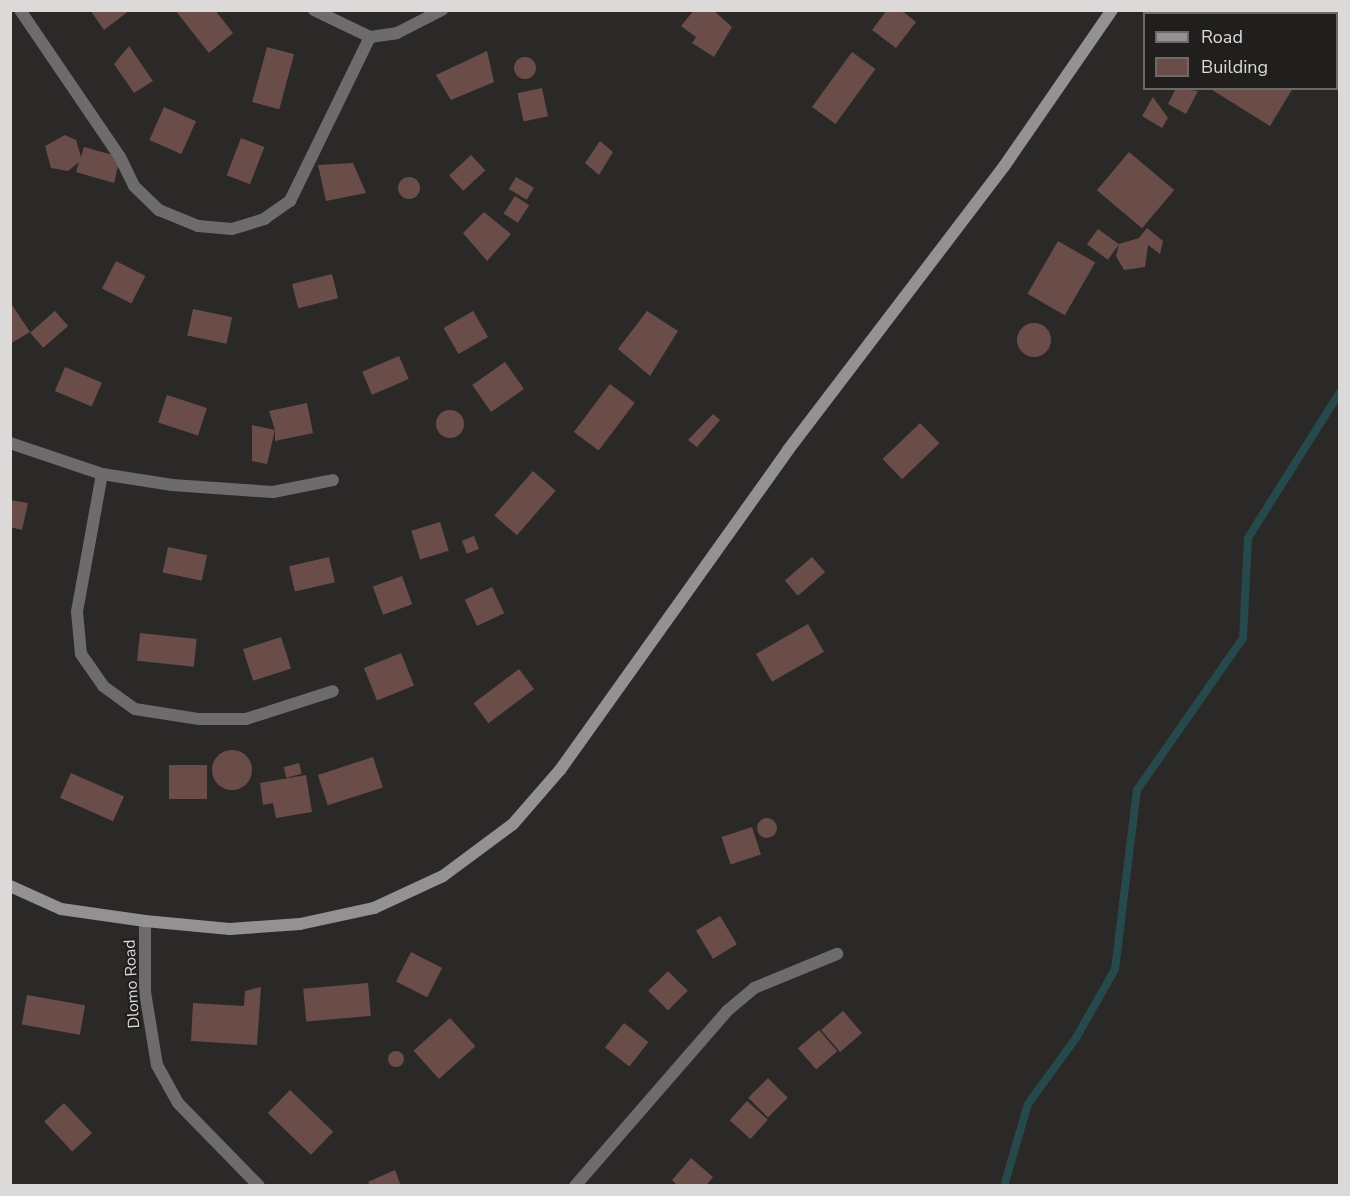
<!DOCTYPE html>
<style>
body{margin:0}
#map{position:relative;width:1350px;height:1196px;overflow:hidden;background:#2b2927;font-family:"Nunito Sans",sans-serif}
div>[style]{position:absolute}
.stream>*{height:8px;margin:-4px;padding:0 4px;transform-origin:4px;border-radius:4px;background:#26494b}
.building>*{inset:0;background:#6a4d49;transform-origin:0 0}
.round{border-radius:50%}
.street>*{height:12px;margin:-6px;padding:0 6px;transform-origin:6px;border-radius:6px;background:#6d6b6b}
.secondary>*{height:12px;margin:-6px;padding:0 6px;transform-origin:6px;border-radius:6px;background:#939191}
span{translate:-50% -50%;white-space:nowrap;text-align:center;line-height:1.15;-webkit-text-stroke:4.5px #211f1d;paint-order:stroke}
.street-label{font-size:16px;color:#dbdad9}
.frame{position:absolute;inset:0;border:12px solid #dbdad9;pointer-events:none}
.legend{position:absolute;left:1143px;top:12px;width:195px;height:78px;box-sizing:border-box;background:#211f1d;border:2px solid #6b6a68;margin:0;padding:8px 10px;list-style:none;font-size:18px;color:#dbdad9}
.legend li{display:flex;align-items:center;gap:12px;height:30px}
.legend b{width:30px;border:2px solid #6b6a68}
</style>
<div id="map">
<div class="stream">
<div style="left:1004px;top:1186px;width:85px;rotate:-73.7deg"></div>
<div style="left:1028px;top:1104px;width:82px;rotate:-54deg"></div>
<div style="left:1076px;top:1038px;width:79px;rotate:-60.5deg"></div>
<div style="left:1115px;top:969px;width:180px;rotate:-83deg"></div>
<div style="left:1137px;top:790px;width:185px;rotate:-55.1deg"></div>
<div style="left:1243px;top:638px;width:100px;rotate:-87.1deg"></div>
<div style="left:1248px;top:538px;width:173px;rotate:-57.8deg"></div>
</div>
<div class="building">
<div style="clip-path:polygon(90px 10px,130px 10px,104px 30px)"></div>
<div style="clip-path:polygon(175px 10px,215px 10px,233px 33px,209px 53px)"></div>
<div style="clip-path:polygon(694px 10px,713px 10px,732px 27px,714px 57px,692px 43px,696px 37px,681px 26px)"></div>
<div style="clip-path:polygon(887px 10px,901px 10px,916px 22px,896px 48px,872px 30px)"></div>
<div style="clip-path:polygon(1295px 10px,1308px 10px,1311px 14px,1293px 14px)"></div>
<div style="clip-path:polygon(129px 46px,153px 81px,134px 93px,114px 64px)"></div>
<div style="left:267px;top:47px;width:28px;height:57px;rotate:15deg"></div>
<div style="clip-path:polygon(487px 51px,494px 82px,451px 100px,436px 75px)"></div>
<div style="left:852px;top:52px;width:29px;height:68px;rotate:36deg"></div>
<div class="round" style="left:514px;top:57px;width:22px;height:22px"></div>
<div style="left:542px;top:88px;width:29px;height:25px;rotate:78deg"></div>
<div style="clip-path:polygon(1176px 88px,1198px 91px,1186px 114px,1168px 104px)"></div>
<div style="clip-path:polygon(1209px 88px,1293px 88px,1270px 126px)"></div>
<div style="clip-path:polygon(1153px 97px,1168px 118px,1162px 128px,1142px 116px)"></div>
<div style="left:164px;top:107px;width:35px;height:36px;rotate:24deg"></div>
<div style="clip-path:polygon(65px 135px,76px 140px,81px 157px,84px 147px,120px 157px,114px 183px,76px 172px,79px 162px,68px 171px,51px 168px,45px 146px)"></div>
<div style="left:241px;top:138px;width:25px;height:40px;rotate:21deg"></div>
<div style="clip-path:polygon(600px 141px,613px 152px,599px 175px,585px 163px)"></div>
<div style="left:1129px;top:152px;width:59px;height:50px;rotate:40deg"></div>
<div style="left:471px;top:155px;width:21px;height:30px;rotate:47deg"></div>
<div style="clip-path:polygon(353px 163px,366px 193px,326px 201px,318px 165px)"></div>
<div class="round" style="left:398px;top:177px;width:22px;height:22px"></div>
<div style="left:516px;top:177px;width:21px;height:14px;rotate:31deg"></div>
<div style="left:515px;top:196px;width:17px;height:21px;rotate:33deg"></div>
<div style="clip-path:polygon(484px 212px,511px 234px,487px 261px,463px 233px)"></div>
<div style="clip-path:polygon(1147px 228px,1163px 241px,1160px 254px,1148px 245px,1145px 267px,1124px 270px,1116px 256px,1119px 244px,1139px 238px)"></div>
<div style="left:1098px;top:229px;width:26px;height:19px;rotate:36deg"></div>
<div style="left:1058px;top:241px;width:43px;height:61px;rotate:30deg"></div>
<div style="left:116px;top:261px;width:33px;height:31px;rotate:27deg"></div>
<div style="left:332px;top:274px;width:25px;height:41px;rotate:76deg"></div>
<div style="clip-path:polygon(10px 302px,30px 332px,10px 344px)"></div>
<div style="left:193px;top:309px;width:40px;height:27px;rotate:12deg"></div>
<div style="left:55px;top:311px;width:20px;height:33px;rotate:49deg"></div>
<div style="left:473px;top:311px;width:30px;height:34px;rotate:60deg"></div>
<div style="clip-path:polygon(647px 311px,678px 331px,650px 376px,618px 349px)"></div>
<div class="round" style="left:1017px;top:323px;width:34px;height:34px"></div>
<div style="left:399px;top:356px;width:25px;height:40px;rotate:67deg"></div>
<div style="left:505px;top:362px;width:33px;height:40px;rotate:55deg"></div>
<div style="left:65px;top:367px;width:40px;height:26px;rotate:23deg"></div>
<div style="left:610px;top:384px;width:31px;height:60px;rotate:37deg"></div>
<div style="left:167px;top:395px;width:42px;height:29px;rotate:18deg"></div>
<div style="clip-path:polygon(307px 403px,313px 433px,275px 441px,275px 430px,267px 464px,252px 461px,252px 425px,275px 430px,269px 411px)"></div>
<div class="round" style="left:436px;top:410px;width:28px;height:28px"></div>
<div style="clip-path:polygon(713px 414px,720px 420px,697px 447px,688px 440px)"></div>
<div style="left:920px;top:423px;width:28px;height:52px;rotate:46deg"></div>
<div style="left:533px;top:471px;width:30px;height:59px;rotate:41deg"></div>
<div style="clip-path:polygon(10px 500px,28px 503px,22px 530px,10px 527px)"></div>
<div style="left:440px;top:522px;width:30px;height:30px;rotate:73deg"></div>
<div style="left:474px;top:536px;width:14px;height:13px;rotate:69deg"></div>
<div style="left:168px;top:547px;width:40px;height:26px;rotate:12deg"></div>
<div style="left:329px;top:557px;width:26px;height:41px;rotate:77deg"></div>
<div style="left:812px;top:557px;width:20px;height:36px;rotate:49deg"></div>
<div style="left:402px;top:576px;width:30px;height:31px;rotate:70deg"></div>
<div style="left:492px;top:587px;width:29px;height:30px;rotate:65deg"></div>
<div style="left:808px;top:624px;width:32px;height:60px;rotate:60deg"></div>
<div style="left:140px;top:633px;width:57px;height:28px;rotate:6deg"></div>
<div style="left:281px;top:637px;width:33px;height:40px;rotate:72deg"></div>
<div style="left:401px;top:653px;width:35px;height:40px;rotate:68deg"></div>
<div style="left:519px;top:669px;width:25px;height:57px;rotate:53deg"></div>
<div class="round" style="left:212px;top:750px;width:40px;height:40px"></div>
<div style="left:373px;top:757px;width:32px;height:58px;rotate:72deg"></div>
<div style="left:299px;top:763px;width:11px;height:16px;rotate:75deg"></div>
<div style="left:169px;top:765px;width:38px;height:34px"></div>
<div style="left:71px;top:773px;width:58px;height:27px;rotate:24deg"></div>
<div style="clip-path:polygon(306px 775px,312px 812px,276px 818px,273px 803px,263px 805px,260px 783px)"></div>
<div class="round" style="left:757px;top:818px;width:20px;height:20px"></div>
<div style="left:752px;top:827px;width:29px;height:32px;rotate:72deg"></div>
<div style="left:720px;top:916px;width:33px;height:28px;rotate:59deg"></div>
<div style="left:411px;top:952px;width:35px;height:33px;rotate:27deg"></div>
<div style="left:668px;top:971px;width:28px;height:28px;rotate:45deg"></div>
<div style="left:368px;top:983px;width:33px;height:65px;rotate:85deg"></div>
<div style="clip-path:polygon(261px 987px,257px 1045px,191px 1041px,193px 1003px,244px 1006px,245px 991px)"></div>
<div style="left:27px;top:995px;width:59px;height:30px;rotate:10deg"></div>
<div style="left:843px;top:1011px;width:29px;height:29px;rotate:49deg"></div>
<div style="left:450px;top:1018px;width:38px;height:49px;rotate:48deg"></div>
<div style="left:624px;top:1023px;width:31px;height:31px;rotate:38deg"></div>
<div style="left:819px;top:1030px;width:28px;height:28px;rotate:49deg"></div>
<div class="round" style="left:388px;top:1051px;width:16px;height:16px"></div>
<div style="left:768px;top:1078px;width:28px;height:28px;rotate:45deg"></div>
<div style="left:290px;top:1090px;width:60px;height:32px;rotate:44deg"></div>
<div style="left:747px;top:1101px;width:28px;height:26px;rotate:42deg"></div>
<div style="left:64px;top:1103px;width:41px;height:27px;rotate:47deg"></div>
<div style="clip-path:polygon(691px 1158px,713px 1177px,706px 1186px,678px 1186px,672px 1180px)"></div>
<div style="clip-path:polygon(395px 1170px,401px 1186px,370px 1186px,368px 1182px)"></div>
</div>
<div class="street">
<div style="left:20px;top:10px;width:178px;rotate:55.8deg"></div>
<div style="left:120px;top:157px;width:32px;rotate:64deg"></div>
<div style="left:134px;top:186px;width:35px;rotate:44deg"></div>
<div style="left:159px;top:210px;width:42px;rotate:22.3deg"></div>
<div style="left:198px;top:226px;width:34px;rotate:5deg"></div>
<div style="left:232px;top:229px;width:34px;rotate:-17deg"></div>
<div style="left:264px;top:219px;width:32px;rotate:-35deg"></div>
<div style="left:290px;top:201px;width:182px;rotate:-64deg"></div>
<div style="left:314px;top:10px;width:62px;rotate:25.7deg"></div>
<div style="left:370px;top:37px;width:27px;rotate:-8deg"></div>
<div style="left:397px;top:33px;width:51px;rotate:-27.1deg"></div>
<div style="left:10px;top:443px;width:97px;rotate:18.6deg"></div>
<div style="left:102px;top:474px;width:71px;rotate:8.9deg"></div>
<div style="left:172px;top:485px;width:101px;rotate:4deg"></div>
<div style="left:273px;top:492px;width:61px;rotate:-11.3deg"></div>
<div style="left:102px;top:474px;width:140px;rotate:100.3deg"></div>
<div style="left:77px;top:612px;width:42px;rotate:84.6deg"></div>
<div style="left:81px;top:654px;width:39px;rotate:55deg"></div>
<div style="left:103px;top:686px;width:39px;rotate:36deg"></div>
<div style="left:135px;top:709px;width:65px;rotate:8.9deg"></div>
<div style="left:199px;top:719px;width:47px"></div>
<div style="left:246px;top:719px;width:91px;rotate:-17.8deg"></div>
<div style="left:145px;top:921px;width:71px;rotate:90deg"></div>
<div style="left:145px;top:992px;width:74px;rotate:80.7deg"></div>
<div style="left:157px;top:1065px;width:43px;rotate:61.1deg"></div>
<div style="left:178px;top:1103px;width:116px;rotate:45.7deg"></div>
<div style="left:575px;top:1186px;width:232px;rotate:-49deg"></div>
<div style="left:727px;top:1011px;width:35px;rotate:-40deg"></div>
<div style="left:754px;top:988px;width:90px;rotate:-22.3deg"></div>
</div>
<div class="secondary">
<div style="left:10px;top:886px;width:56px;rotate:24.3deg"></div>
<div style="left:61px;top:909px;width:85px;rotate:8.1deg"></div>
<div style="left:145px;top:921px;width:85px;rotate:5.4deg"></div>
<div style="left:230px;top:929px;width:70px;rotate:-4.1deg"></div>
<div style="left:300px;top:924px;width:76px;rotate:-12.2deg"></div>
<div style="left:374px;top:908px;width:76px;rotate:-24.9deg"></div>
<div style="left:443px;top:876px;width:87px;rotate:-36.6deg"></div>
<div style="left:513px;top:824px;width:72px;rotate:-49deg"></div>
<div style="left:560px;top:770px;width:393px;rotate:-54.5deg"></div>
<div style="left:788px;top:450px;width:358px;rotate:-52.7deg"></div>
<div style="left:1005px;top:165px;width:188px;rotate:-55.4deg"></div>
</div>
<div class="street-label">
<span style="left:132px;top:984px;rotate:-93deg">Dlomo Road</span>
</div>
<div class="frame"></div>
<ul class="legend">
<li><b style="height:8px;background:#939191"></b>Road</li>
<li><b style="height:16px;background:#6a4d49"></b>Building</li>
</ul>
</div>
